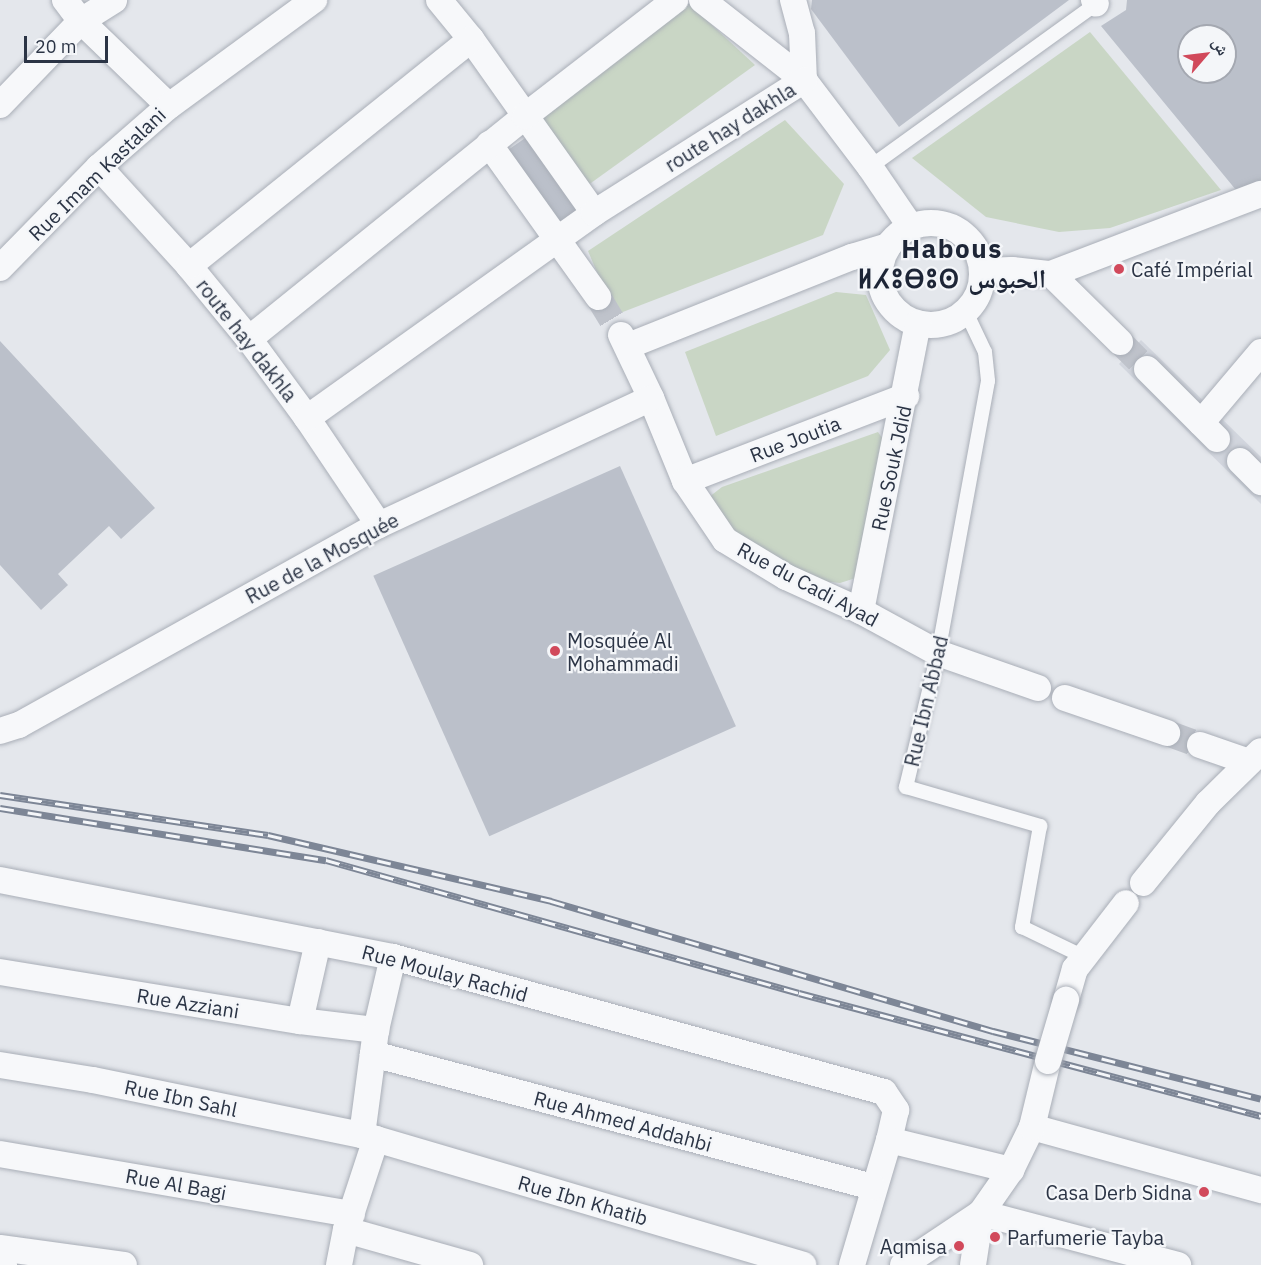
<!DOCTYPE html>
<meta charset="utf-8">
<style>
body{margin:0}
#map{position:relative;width:1261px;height:1265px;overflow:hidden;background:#e4e7ec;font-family:"IBM Plex Sans","Noto Naskh Arabic","Noto Sans Tifinagh",sans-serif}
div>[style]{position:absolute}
.built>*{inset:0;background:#d2d6de}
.green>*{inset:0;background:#c9d6c5}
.building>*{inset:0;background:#bbc0ca;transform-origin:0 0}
.street-tunnel>*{height:26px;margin-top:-13px;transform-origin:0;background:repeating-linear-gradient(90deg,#bfc3cb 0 26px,transparent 0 39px)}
.roads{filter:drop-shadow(0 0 2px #a9aeb7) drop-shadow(0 0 2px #a9aeb7)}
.lane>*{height:14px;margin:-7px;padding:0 7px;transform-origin:7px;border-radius:7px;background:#f7f8fa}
.street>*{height:26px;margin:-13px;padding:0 13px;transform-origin:13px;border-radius:13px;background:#f7f8fa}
.street>.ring{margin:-13px;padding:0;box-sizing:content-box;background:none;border:26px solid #f7f8fa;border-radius:50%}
.rail>*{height:7px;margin-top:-3.5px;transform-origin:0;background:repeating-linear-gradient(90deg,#f4f6f9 0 14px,#7d8696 0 28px);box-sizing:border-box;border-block:2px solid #7d8696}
.bridges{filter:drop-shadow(0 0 2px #a9aeb7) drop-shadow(0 0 2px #a9aeb7)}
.street-bridge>*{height:26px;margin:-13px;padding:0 13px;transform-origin:13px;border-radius:13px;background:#f7f8fa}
.dots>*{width:16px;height:16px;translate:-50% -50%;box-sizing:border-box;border:3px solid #f4f6f9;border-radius:50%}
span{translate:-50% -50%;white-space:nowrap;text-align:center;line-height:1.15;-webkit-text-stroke:4.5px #f4f6f9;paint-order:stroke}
.street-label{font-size:20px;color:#2b3445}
.poi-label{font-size:20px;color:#2b3445}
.left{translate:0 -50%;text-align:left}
.right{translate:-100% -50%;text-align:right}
.district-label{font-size:26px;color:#1d2536;font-weight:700;letter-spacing:1.5px}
.north{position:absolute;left:1177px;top:24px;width:60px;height:60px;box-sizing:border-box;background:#f4f6f9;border:2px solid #a4a8b1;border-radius:50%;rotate:62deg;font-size:16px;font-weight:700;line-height:24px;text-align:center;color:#2b3445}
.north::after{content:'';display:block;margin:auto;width:21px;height:27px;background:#d1495b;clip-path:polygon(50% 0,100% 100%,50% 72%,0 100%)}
.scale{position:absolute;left:24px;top:36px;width:84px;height:27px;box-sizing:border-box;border:3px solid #2b3445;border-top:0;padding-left:8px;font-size:18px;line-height:21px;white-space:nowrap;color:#2b3445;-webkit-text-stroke:4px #f4f6f9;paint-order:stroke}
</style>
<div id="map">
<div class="built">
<div style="clip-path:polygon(1141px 340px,1261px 457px,1261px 504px,1119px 364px)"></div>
</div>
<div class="green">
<div style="clip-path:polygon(685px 0,755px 65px,584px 188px,532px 117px)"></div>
<div style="clip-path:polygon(1090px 32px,1221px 190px,1110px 228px,1059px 232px,986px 217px,912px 158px)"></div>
<div style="clip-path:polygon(785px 120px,844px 184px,823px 235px,615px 315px,588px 251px)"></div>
<div style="clip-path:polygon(836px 292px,866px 295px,890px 350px,868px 376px,716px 436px,685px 352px)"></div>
<div style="clip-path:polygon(878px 432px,889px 448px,862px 576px,840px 583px,802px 579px,753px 558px,704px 501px,722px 487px)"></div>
</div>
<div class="building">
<div style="clip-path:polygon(812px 0,1069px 0,899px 127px,811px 9px)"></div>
<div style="clip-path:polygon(evenodd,1127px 0,1261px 0,1261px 181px,1236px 190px,1101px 26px,1126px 10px,1127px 0,1189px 36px,1225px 36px,1225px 72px,1189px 72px,1189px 36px)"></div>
<div style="left:528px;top:136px;width:90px;height:34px;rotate:55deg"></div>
<div style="clip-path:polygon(0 341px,155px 508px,121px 539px,109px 526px,58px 574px,68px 585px,41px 610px,0 565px)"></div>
<div style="left:620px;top:466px;width:285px;height:270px;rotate:66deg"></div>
</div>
<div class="street-tunnel">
<div style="left:598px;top:297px;width:44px;rotate:58.8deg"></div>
<div style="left:1120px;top:342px;width:38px;rotate:45deg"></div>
<div style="left:1167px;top:733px;width:35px;rotate:20deg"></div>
</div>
<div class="roads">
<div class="lane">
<div style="left:870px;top:167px;width:279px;rotate:-35.8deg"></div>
<div style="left:966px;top:312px;width:44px;rotate:64.6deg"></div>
<div style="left:985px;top:352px;width:29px;rotate:84deg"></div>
<div style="left:988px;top:381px;width:277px;rotate:100.4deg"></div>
<div style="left:938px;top:653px;width:138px;rotate:103.4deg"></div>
<div style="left:906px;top:787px;width:140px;rotate:16.2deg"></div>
<div style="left:1040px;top:826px;width:103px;rotate:100.1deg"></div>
<div style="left:1022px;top:927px;width:69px;rotate:25.8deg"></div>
</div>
<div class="street">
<div style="left:65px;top:0;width:26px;rotate:53deg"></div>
<div style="left:81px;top:21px;width:122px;rotate:44deg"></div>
<div style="left:439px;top:0;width:50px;rotate:50.6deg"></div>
<div style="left:471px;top:39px;width:213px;rotate:54.7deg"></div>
<div style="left:702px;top:0;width:130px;rotate:38.1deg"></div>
<div style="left:804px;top:80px;width:109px;rotate:52.8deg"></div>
<div style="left:870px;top:167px;width:73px;rotate:55.7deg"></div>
<div style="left:793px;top:0;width:34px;rotate:75deg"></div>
<div style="left:802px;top:33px;width:47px;rotate:87.6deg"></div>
<div style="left:1094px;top:0;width:4px;rotate:63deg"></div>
<div style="left:0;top:105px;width:117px;rotate:-46deg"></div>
<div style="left:81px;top:21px;width:39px;rotate:-32deg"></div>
<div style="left:489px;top:144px;width:188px;rotate:54.5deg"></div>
<div style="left:99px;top:167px;width:134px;rotate:47.7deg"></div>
<div style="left:189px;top:266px;width:94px;rotate:50.6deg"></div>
<div style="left:249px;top:339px;width:98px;rotate:53.7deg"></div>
<div style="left:307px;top:418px;width:129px;rotate:56.1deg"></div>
<div class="ring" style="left:880px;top:223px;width:76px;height:76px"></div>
<div style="left:189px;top:266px;width:362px;rotate:-38.8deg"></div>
<div style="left:0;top:268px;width:141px;rotate:-45.6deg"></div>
<div style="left:99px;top:167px;width:93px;rotate:-41.1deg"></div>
<div style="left:169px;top:106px;width:180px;rotate:-36.2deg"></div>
<div style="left:982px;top:271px;width:30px;rotate:-2deg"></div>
<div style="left:1012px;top:270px;width:39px;rotate:6deg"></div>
<div style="left:1051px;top:274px;width:225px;rotate:-20.9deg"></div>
<div style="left:1051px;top:274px;width:97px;rotate:44.6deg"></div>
<div style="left:621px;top:335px;width:70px;rotate:64.5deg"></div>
<div style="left:651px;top:398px;width:90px;rotate:67.7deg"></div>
<div style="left:685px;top:481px;width:71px;rotate:55.9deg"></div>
<div style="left:725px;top:540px;width:71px;rotate:31.2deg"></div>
<div style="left:786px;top:577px;width:82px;rotate:24.4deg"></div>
<div style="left:861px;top:611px;width:88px;rotate:28.6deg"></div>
<div style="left:938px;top:653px;width:106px;rotate:19.3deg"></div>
<div style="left:249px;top:339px;width:355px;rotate:-38.9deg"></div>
<div style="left:525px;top:116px;width:190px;rotate:-37.7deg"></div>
<div style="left:628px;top:346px;width:241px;rotate:-21.7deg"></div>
<div style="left:852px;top:257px;width:38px;rotate:-17deg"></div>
<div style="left:1147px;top:369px;width:99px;rotate:45deg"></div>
<div style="left:307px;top:418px;width:353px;rotate:-35.5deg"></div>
<div style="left:594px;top:213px;width:249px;rotate:-32.3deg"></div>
<div style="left:1201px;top:423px;width:93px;rotate:-49.8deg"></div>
<div style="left:1240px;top:461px;width:30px;rotate:45deg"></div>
<div style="left:685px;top:481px;width:237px;rotate:-21deg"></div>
<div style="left:861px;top:611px;width:293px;rotate:-78.8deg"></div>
<div style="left:1065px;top:698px;width:108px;rotate:18.9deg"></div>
<div style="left:0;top:731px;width:20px;rotate:-18deg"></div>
<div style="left:19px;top:725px;width:412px;rotate:-29.1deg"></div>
<div style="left:379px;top:525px;width:300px;rotate:-25deg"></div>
<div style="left:1200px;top:745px;width:52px;rotate:19.1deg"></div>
<div style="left:0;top:880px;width:400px;rotate:11.1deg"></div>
<div style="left:393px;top:957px;width:509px;rotate:15.37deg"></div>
<div style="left:884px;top:1092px;width:22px;rotate:56deg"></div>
<div style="left:896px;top:1110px;width:31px;rotate:103deg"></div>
<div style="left:889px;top:1140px;width:130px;rotate:106.5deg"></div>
<div style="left:1143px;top:883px;width:103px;rotate:-50.9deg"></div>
<div style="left:1208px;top:803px;width:74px;rotate:-44.5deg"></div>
<div style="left:0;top:972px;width:304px;rotate:9.3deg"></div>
<div style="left:300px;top:1021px;width:77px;rotate:6.8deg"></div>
<div style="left:1066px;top:1000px;width:32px;rotate:-74deg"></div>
<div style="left:1075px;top:969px;width:83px;rotate:-52.3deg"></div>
<div style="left:300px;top:1021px;width:81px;rotate:-77.2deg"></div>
<div style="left:373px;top:1054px;width:517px;rotate:14.9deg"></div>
<div style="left:0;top:1065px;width:94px;rotate:9.2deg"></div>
<div style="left:93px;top:1080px;width:275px;rotate:11.6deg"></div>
<div style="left:362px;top:1135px;width:460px;rotate:16.4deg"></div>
<div style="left:1032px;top:1127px;width:238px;rotate:15.4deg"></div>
<div style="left:362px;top:1135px;width:106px;rotate:-82.4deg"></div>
<div style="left:376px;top:1030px;width:75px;rotate:-76.9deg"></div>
<div style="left:889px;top:1140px;width:126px;rotate:13.8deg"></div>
<div style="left:0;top:1154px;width:357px;rotate:9.7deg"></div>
<div style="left:981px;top:1213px;width:204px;rotate:14.8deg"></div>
<div style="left:346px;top:1230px;width:129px;rotate:15.8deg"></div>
<div style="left:4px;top:1265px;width:17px;rotate:-103deg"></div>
<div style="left:0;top:1248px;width:125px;rotate:7.8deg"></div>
<div style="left:339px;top:1265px;width:36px;rotate:-79deg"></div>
<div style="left:346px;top:1230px;width:96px;rotate:-71.8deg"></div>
<div style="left:903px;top:1265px;width:94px;rotate:-33.7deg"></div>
<div style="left:981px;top:1213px;width:52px;rotate:-55.1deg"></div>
<div style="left:1011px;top:1170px;width:48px;rotate:-64deg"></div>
<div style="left:1032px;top:1127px;width:68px;rotate:-76.4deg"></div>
<div style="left:973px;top:1265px;width:53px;rotate:-81.3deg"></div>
</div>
</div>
<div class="rail">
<div style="left:0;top:795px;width:271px;rotate:8.5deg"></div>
<div style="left:268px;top:835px;width:291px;rotate:13.1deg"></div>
<div style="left:551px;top:901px;width:461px;rotate:16.4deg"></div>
<div style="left:993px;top:1031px;width:276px;rotate:14.2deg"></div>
<div style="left:0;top:808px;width:330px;rotate:9.1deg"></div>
<div style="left:326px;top:860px;width:491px;rotate:15.7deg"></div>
<div style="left:799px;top:993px;width:478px;rotate:14.9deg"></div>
</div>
<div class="bridges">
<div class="street-bridge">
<div style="left:1048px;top:1061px;width:64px;rotate:-73.6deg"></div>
</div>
</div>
<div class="dots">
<div style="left:1119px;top:269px;background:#d1495b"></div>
<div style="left:555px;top:651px;background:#d1495b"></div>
<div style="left:1204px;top:1192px;background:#d1495b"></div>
<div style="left:995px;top:1237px;background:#d1495b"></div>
<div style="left:959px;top:1246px;background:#d1495b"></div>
</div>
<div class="street-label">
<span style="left:730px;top:127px;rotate:-32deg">route hay dakhla</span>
<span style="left:97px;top:174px;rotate:-44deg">Rue Imam Kastalani</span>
<span style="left:247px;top:340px;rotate:52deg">route hay dakhla</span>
<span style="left:795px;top:439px;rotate:-21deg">Rue Joutia</span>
<span style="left:891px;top:468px;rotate:-78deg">Rue Souk Jdid</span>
<span style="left:322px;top:558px;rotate:-28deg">Rue de la Mosquée</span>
<span style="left:808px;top:584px;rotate:28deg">Rue du Cadi Ayad</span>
<span style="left:926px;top:701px;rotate:-77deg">Rue Ibn Abbad</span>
<span style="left:445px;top:973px;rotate:15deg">Rue Moulay Rachid</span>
<span style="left:188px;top:1003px;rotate:9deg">Rue Azziani</span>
<span style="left:181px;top:1098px;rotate:12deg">Rue Ibn Sahl</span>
<span style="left:623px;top:1121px;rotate:15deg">Rue Ahmed Addahbi</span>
<span style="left:176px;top:1184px;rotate:10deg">Rue Al Bagi</span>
<span style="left:583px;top:1200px;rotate:16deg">Rue Ibn Khatib</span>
</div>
<div class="poi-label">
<span class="left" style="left:1131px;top:269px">Café Impérial</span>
<span class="left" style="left:567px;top:652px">Mosquée Al<br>Mohammadi</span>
<span class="right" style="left:1192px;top:1192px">Casa Derb Sidna</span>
<span class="left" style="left:1007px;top:1237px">Parfumerie Tayba</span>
<span class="right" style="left:947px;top:1246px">Aqmisa</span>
</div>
<div class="district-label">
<span style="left:952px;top:264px">Habous<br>ⵍⵃⵓⴱⵓⵙ الحبوس</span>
</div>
<div class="north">ش</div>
<div class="scale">20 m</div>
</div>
